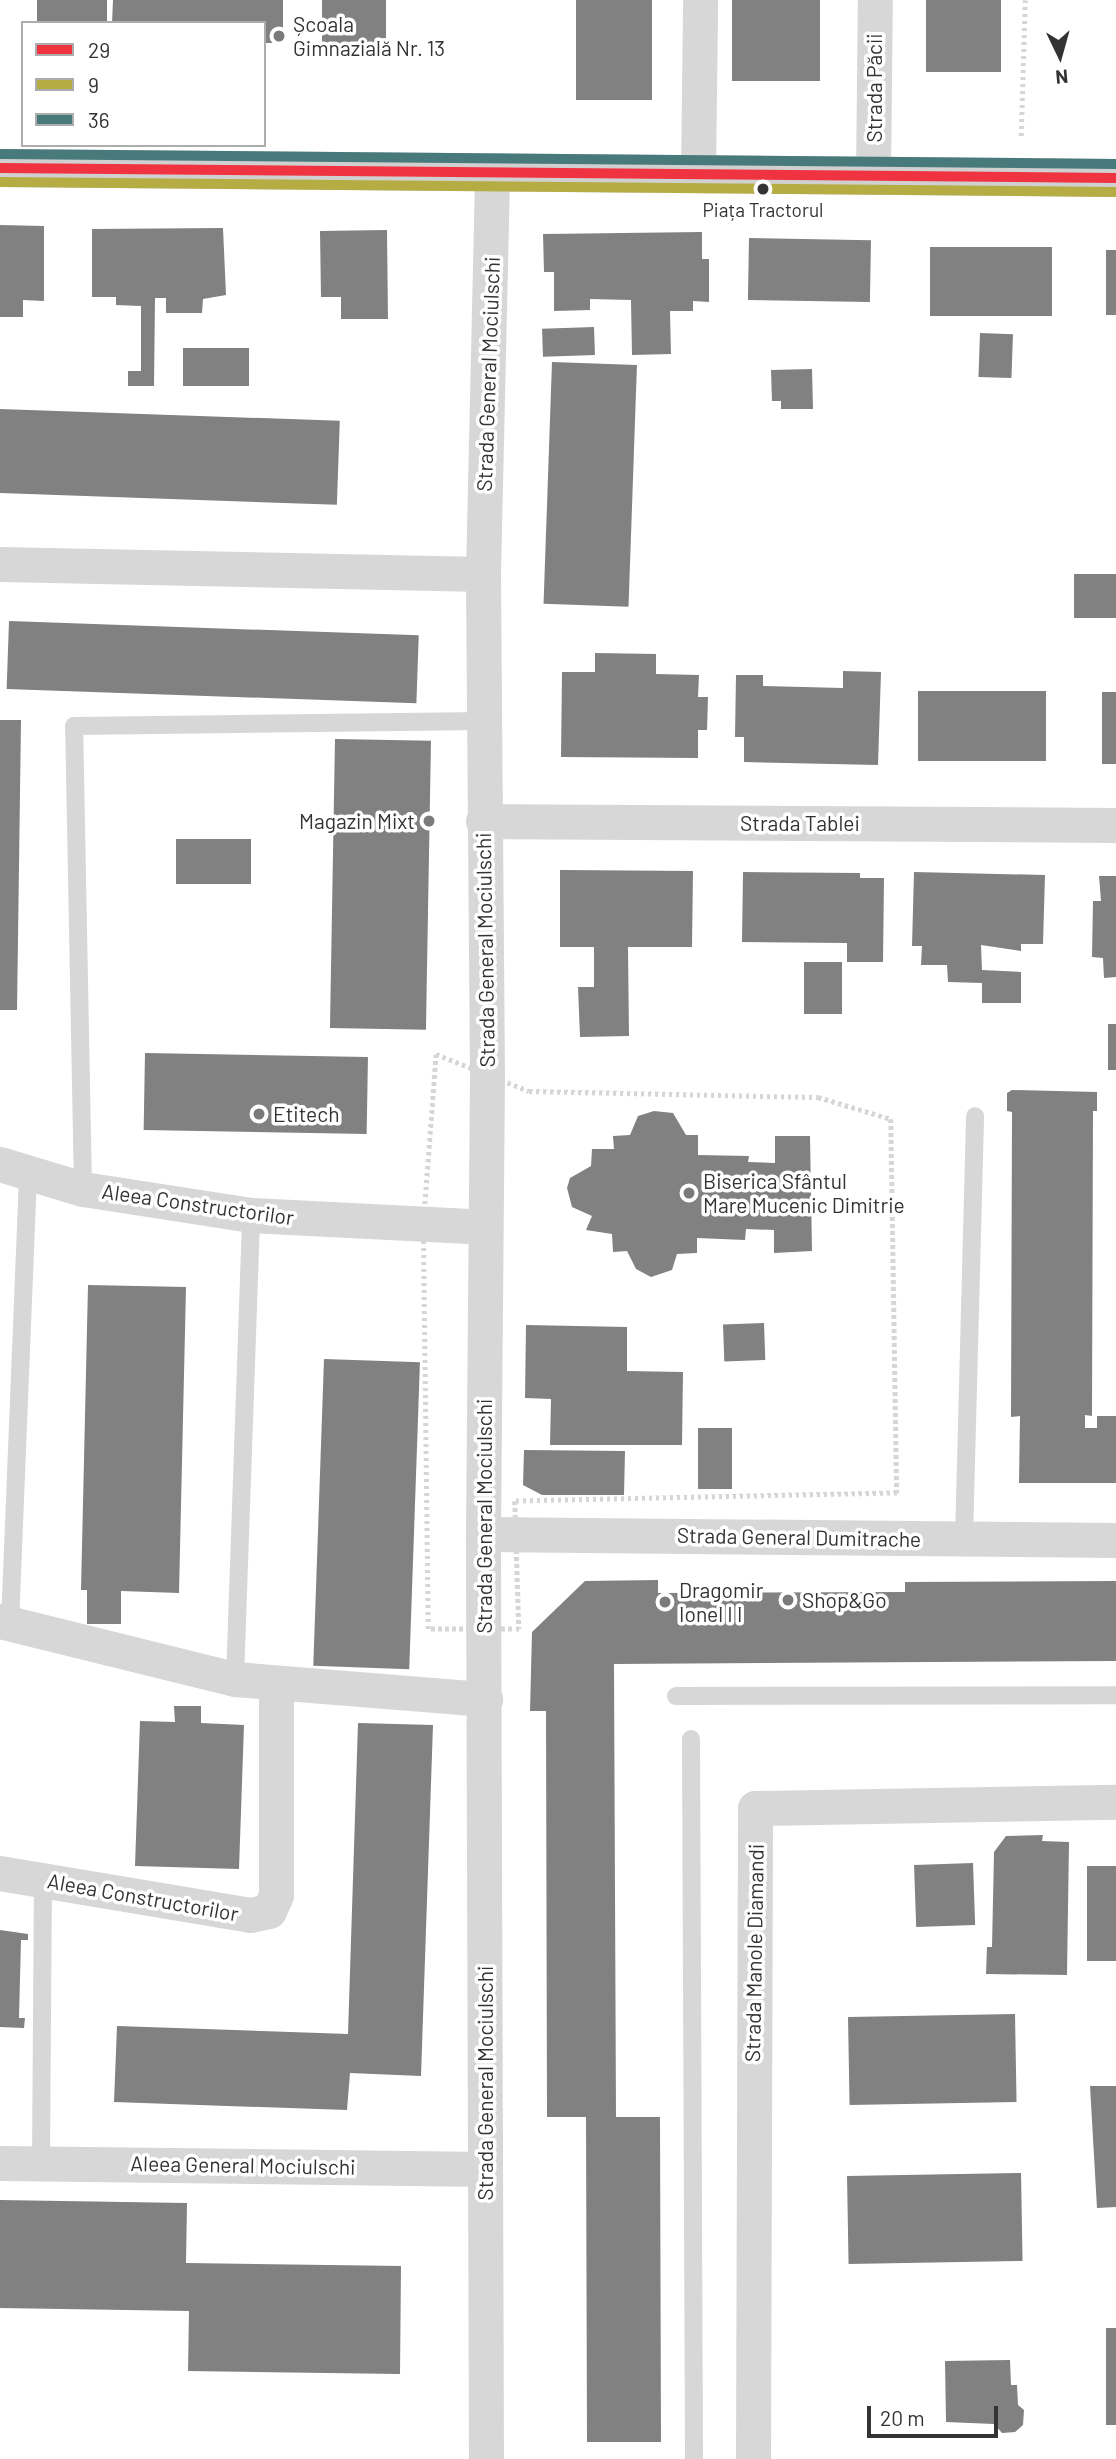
<!DOCTYPE html>
<meta charset="utf-8">
<style>
body{margin:0}
#map{position:relative;width:1116px;height:2459px;overflow:hidden;background:#fff;font-family:Barlow,sans-serif}
div>[style]{position:absolute}
.building>*{inset:0;background:#818181;transform-origin:0 0}
.path>*{height:4.5px;margin-top:-2.25px;transform-origin:0;background:repeating-linear-gradient(90deg,#d6d6d6 0 3.5px,transparent 0 7px)}
.lane>*{height:18px;margin:-9px;padding:0 9px;transform-origin:9px;border-radius:9px;background:#d7d7d7}
.street>*{height:35px;margin:-17.5px;padding:0 17.5px;transform-origin:17.5px;border-radius:17.5px;background:#d7d7d7}
.secondary>*{height:38px;margin:-19px;padding:0 19px;transform-origin:19px;border-radius:19px;background:#d0d0d0}
.bus-1>*{height:10px;margin:-5px;padding:0 5px;transform-origin:5px;border-radius:5px;background:#ef3341}
.bus-2>*{height:10px;margin:-5px;padding:0 5px;transform-origin:5px;border-radius:5px;background:#b6ac44}
.bus-3>*{height:10px;margin:-5px;padding:0 5px;transform-origin:5px;border-radius:5px;background:#487a7b}
.dots>*{width:19px;height:19px;translate:-50% -50%;box-sizing:border-box;border:4px solid #fff;border-radius:50%}
span{translate:-50% -50%;white-space:nowrap;text-align:center;line-height:1.15;-webkit-text-stroke:7px #fff;paint-order:stroke}
.bus-label{font-size:19px;color:#333}
.poi-label{font-size:21px;color:#333}
.left{translate:0 -50%;text-align:left}
.right{translate:-100% -50%;text-align:right}
.street-label{font-size:21px;color:#333}
.legend{position:absolute;left:21px;top:21px;width:245px;height:126px;box-sizing:border-box;background:#fff;border:2px solid #adadad;margin:0;padding:9px 12px;list-style:none;font-size:21px;color:#333}
.legend li{display:flex;align-items:center;gap:14px;height:35px}
.legend b{width:35px;border:2px solid #adadad}
.north{position:absolute;left:1025px;top:21px;width:70px;height:70px;-webkit-text-stroke:5px #fff;paint-order:stroke;rotate:175deg;font-size:19px;font-weight:700;line-height:28px;text-align:center;color:#333}
.north::after{content:'';display:block;margin:auto;width:24px;height:32px;background:#333;clip-path:polygon(50% 0,100% 100%,50% 72%,0 100%)}
.scale{position:absolute;left:867px;top:2406px;width:131px;height:32px;box-sizing:border-box;border:4px solid #333;border-top:0;padding-left:9px;font-size:21px;line-height:24px;white-space:nowrap;color:#333;-webkit-text-stroke:5px #fff;paint-order:stroke}
</style>
<div id="map">
<div class="building">
<div style="left:37px;top:0;width:70px;height:23px"></div>
<div style="clip-path:polygon(113px 0,283px 0,283px 43px,264px 43px,264px 23px,112px 23px)"></div>
<div style="left:322px;top:0;width:64px;height:50px"></div>
<div style="left:576px;top:0;width:76px;height:100px"></div>
<div style="left:732px;top:0;width:88px;height:81px"></div>
<div style="left:926px;top:0;width:75px;height:72px"></div>
<div style="clip-path:polygon(0 225px,44px 226px,44px 301px,23px 300px,23px 317px,0 317px)"></div>
<div style="clip-path:polygon(223px 228px,226px 295px,203px 299px,202px 313px,166px 313px,166px 298px,155px 298px,154px 386px,128px 386px,128px 371px,141px 371px,141px 306px,116px 305px,116px 297px,92px 297px,92px 229px)"></div>
<div style="clip-path:polygon(387px 230px,388px 319px,341px 319px,341px 297px,321px 297px,320px 231px)"></div>
<div style="clip-path:polygon(702px 232px,702px 259px,709px 259px,709px 302px,693px 301px,693px 311px,670px 311px,671px 354px,632px 355px,631px 300px,590px 299px,590px 310px,554px 311px,554px 272px,544px 272px,543px 234px)"></div>
<div style="left:749px;top:238px;width:122px;height:62px;rotate:1deg"></div>
<div style="left:930px;top:247px;width:122px;height:69px"></div>
<div style="left:1106px;top:250px;width:10px;height:65px"></div>
<div style="left:594px;top:327px;width:28px;height:52px;rotate:88deg"></div>
<div style="left:980px;top:333px;width:33px;height:44px;rotate:2deg"></div>
<div style="left:183px;top:348px;width:66px;height:38px"></div>
<div style="left:552px;top:362px;width:85px;height:242px;rotate:2deg"></div>
<div style="clip-path:polygon(812px 369px,813px 409px,781px 409px,781px 401px,772px 401px,771px 370px)"></div>
<div style="left:0;top:409px;width:340px;height:84px;rotate:2deg"></div>
<div style="left:1116px;top:574px;width:44px;height:42px;rotate:90deg"></div>
<div style="left:9px;top:621px;width:410px;height:68px;rotate:2deg"></div>
<div style="clip-path:polygon(595px 653px,656px 654px,656px 674px,699px 675px,698px 697px,708px 697px,707px 730px,698px 730px,698px 758px,561px 757px,562px 672px,595px 672px)"></div>
<div style="clip-path:polygon(843px 671px,881px 672px,878px 765px,744px 762px,744px 737px,735px 737px,736px 675px,763px 675px,763px 686px,843px 688px)"></div>
<div style="left:918px;top:691px;width:128px;height:70px"></div>
<div style="left:1102px;top:692px;width:14px;height:72px"></div>
<div style="clip-path:polygon(0 720px,21px 720px,17px 1010px,0 1010px)"></div>
<div style="left:335px;top:739px;width:96px;height:289px;rotate:1deg"></div>
<div style="left:176px;top:839px;width:75px;height:45px"></div>
<div style="clip-path:polygon(560px 870px,693px 871px,692px 947px,628px 947px,629px 1036px,580px 1037px,578px 987px,594px 987px,594px 947px,560px 947px)"></div>
<div style="clip-path:polygon(743px 872px,860px 873px,860px 878px,884px 878px,883px 962px,847px 962px,847px 943px,742px 942px)"></div>
<div style="clip-path:polygon(914px 872px,1045px 875px,1043px 944px,1021px 944px,1021px 951px,981px 945px,982px 970px,1021px 972px,1021px 1003px,982px 1003px,982px 983px,948px 982px,947px 965px,921px 965px,922px 946px,912px 946px)"></div>
<div style="clip-path:polygon(1099px 876px,1116px 876px,1116px 977px,1104px 978px,1103px 958px,1092px 957px,1093px 901px,1101px 901px)"></div>
<div style="left:842px;top:962px;width:52px;height:38px;rotate:90deg"></div>
<div style="left:1108px;top:1024px;width:8px;height:46px"></div>
<div style="left:145px;top:1053px;width:223px;height:77px;rotate:1deg"></div>
<div style="clip-path:polygon(1012px 1090px,1097px 1092px,1097px 1111px,1093px 1111px,1092px 1416px,1085px 1415px,1085px 1428px,1097px 1428px,1097px 1416px,1116px 1416px,1116px 1483px,1019px 1483px,1020px 1416px,1011px 1417px,1012px 1112px,1007px 1111px,1007px 1093px)"></div>
<div style="clip-path:polygon(654px 1111px,673px 1113px,686px 1135px,698px 1135px,698px 1155px,749px 1156px,748px 1162px,775px 1163px,775px 1136px,810px 1136px,812px 1251px,774px 1253px,774px 1230px,746px 1229px,745px 1240px,697px 1238px,697px 1253px,677px 1254px,672px 1270px,651px 1277px,636px 1269px,627px 1251px,613px 1252px,612px 1234px,586px 1230px,592px 1216px,572px 1207px,567px 1188px,570px 1178px,591px 1166px,592px 1149px,614px 1149px,613px 1136px,630px 1135px,638px 1116px)"></div>
<div style="clip-path:polygon(88px 1285px,186px 1287px,179px 1593px,121px 1591px,121px 1624px,87px 1624px,87px 1590px,81px 1590px)"></div>
<div style="left:764px;top:1323px;width:37px;height:41px;rotate:88deg"></div>
<div style="clip-path:polygon(526px 1325px,627px 1327px,627px 1371px,683px 1372px,682px 1445px,550px 1445px,551px 1399px,525px 1398px)"></div>
<div style="left:324px;top:1359px;width:96px;height:307px;rotate:2deg"></div>
<div style="left:698px;top:1428px;width:34px;height:61px"></div>
<div style="clip-path:polygon(524px 1450px,625px 1451px,624px 1495px,542px 1495px,523px 1485px)"></div>
<div style="clip-path:polygon(658px 1580px,658px 1593px,905px 1592px,905px 1582px,1116px 1581px,1116px 1661px,614px 1664px,616px 2117px,660px 2117px,661px 2442px,587px 2442px,586px 2117px,547px 2117px,546px 1711px,530px 1711px,532px 1632px,585px 1581px)"></div>
<div style="clip-path:polygon(174px 1706px,201px 1706px,201px 1723px,244px 1725px,239px 1869px,135px 1866px,140px 1721px,175px 1722px)"></div>
<div style="clip-path:polygon(358px 1723px,433px 1725px,421px 2076px,350px 2073px,347px 2110px,114px 2102px,117px 2026px,348px 2034px)"></div>
<div style="clip-path:polygon(1043px 1835px,1042px 1841px,1069px 1842px,1067px 1975px,986px 1974px,987px 1947px,992px 1947px,994px 1852px,1006px 1836px)"></div>
<div style="left:973px;top:1863px;width:62px;height:59px;rotate:88deg"></div>
<div style="left:1116px;top:1866px;width:95px;height:29px;rotate:90deg"></div>
<div style="clip-path:polygon(0 1930px,28px 1934px,28px 1940px,21px 1940px,19px 2018px,25px 2018px,24px 2028px,0 2027px)"></div>
<div style="left:1015px;top:2014px;width:88px;height:167px;rotate:89deg"></div>
<div style="clip-path:polygon(1090px 2086px,1116px 2086px,1116px 2207px,1097px 2208px)"></div>
<div style="left:1021px;top:2173px;width:88px;height:174px;rotate:89deg"></div>
<div style="clip-path:polygon(0 2200px,187px 2203px,186px 2263px,401px 2266px,400px 2374px,188px 2371px,189px 2311px,0 2308px)"></div>
<div style="left:1106px;top:2328px;width:10px;height:97px"></div>
<div style="clip-path:polygon(1010px 2360px,1011px 2385px,1017px 2385px,1018px 2405px,1024px 2410px,1023px 2425px,1015px 2432px,1002px 2433px,994px 2424px,946px 2422px,945px 2361px)"></div>
</div>
<div class="path">
<div style="left:1021px;top:136px;width:136px;rotate:-88.3deg"></div>
<div style="left:436px;top:1054px;width:100px;rotate:21.7deg"></div>
<div style="left:529px;top:1091px;width:289px;rotate:1.2deg"></div>
<div style="left:818px;top:1097px;width:76px;rotate:16.8deg"></div>
<div style="left:891px;top:1119px;width:374px;rotate:89.1deg"></div>
<div style="left:897px;top:1493px;width:382px;rotate:178.8deg"></div>
<div style="left:515px;top:1501px;width:128px;rotate:88.2deg"></div>
<div style="left:519px;top:1629px;width:91px;rotate:180deg"></div>
<div style="left:428px;top:1629px;width:404px;rotate:-90.7deg"></div>
<div style="left:423px;top:1225px;width:171px;rotate:-85.7deg"></div>
</div>
<div class="lane">
<div style="left:83px;top:1189px;width:463px;rotate:-91.1deg"></div>
<div style="left:74px;top:726px;width:409px;rotate:-0.7deg"></div>
<div style="left:964px;top:1539px;width:423px;rotate:-88.5deg"></div>
<div style="left:10px;top:1624px;width:452px;rotate:-87.7deg"></div>
<div style="left:235px;top:1679px;width:464px;rotate:-88deg"></div>
<div style="left:676px;top:1696px;width:440px;rotate:-0.1deg"></div>
<div style="left:691px;top:1739px;width:720px;rotate:89.76deg"></div>
<div style="left:41px;top:2162px;width:282px;rotate:-89.6deg"></div>
</div>
<div class="street">
<div style="left:698px;top:174px;width:174px;rotate:-89.3deg"></div>
<div style="left:873px;top:177px;width:177px;rotate:-89.4deg"></div>
<div style="left:0;top:564px;width:483px;rotate:1.2deg"></div>
<div style="left:483px;top:821px;width:633px;rotate:0.36deg"></div>
<div style="left:0;top:1164px;width:87px;rotate:16.8deg"></div>
<div style="left:83px;top:1189px;width:170px;rotate:8.8deg"></div>
<div style="left:251px;top:1215px;width:233px;rotate:2.9deg"></div>
<div style="left:483px;top:1534px;width:633px;rotate:0.54deg"></div>
<div style="left:0;top:1621px;width:242px;rotate:13.9deg"></div>
<div style="left:235px;top:1679px;width:251px;rotate:4.6deg"></div>
<div style="left:0;top:1873px;width:254px;rotate:9.5deg"></div>
<div style="left:250px;top:1915px;width:19px;rotate:-12deg"></div>
<div style="left:269px;top:1911px;width:17px;rotate:-66deg"></div>
<div style="left:276px;top:1895px;width:211px;rotate:-90deg"></div>
<div style="left:0;top:2163px;width:485px;rotate:0.7deg"></div>
<div style="left:486px;top:2459px;width:925px;rotate:-90.19deg"></div>
<div style="left:483px;top:1534px;width:457px;rotate:-89.5deg"></div>
<div style="left:487px;top:1077px;width:503px;rotate:-90.46deg"></div>
<div style="left:483px;top:574px;width:401px;rotate:-88.7deg"></div>
<div style="left:753px;top:2459px;width:651px;rotate:-89.82deg"></div>
<div style="left:755px;top:1808px;width:361px;rotate:-1deg"></div>
</div>
<div class="secondary">
<div style="left:0;top:168px;width:1116px;rotate:0.51deg"></div>
</div>
<div class="bus-1">
<div style="left:0;top:168px;width:1116px;rotate:0.51deg"></div>
</div>
<div class="bus-2">
<div style="left:0;top:182px;width:1116px;rotate:0.51deg"></div>
</div>
<div class="bus-3">
<div style="left:0;top:154px;width:1116px;rotate:0.51deg"></div>
</div>
<div class="dots">
<div style="left:279px;top:36px;background:#7a7a7a"></div>
<div style="left:763px;top:189px;background:#333"></div>
<div style="left:429px;top:821px;background:#7a7a7a"></div>
<div style="left:259px;top:1114px;background:#7a7a7a"></div>
<div style="left:689px;top:1193px;background:#7a7a7a"></div>
<div style="left:788px;top:1600px;background:#7a7a7a"></div>
<div style="left:665px;top:1602px;background:#7a7a7a"></div>
</div>
<div class="bus-label">
<span style="left:763px;top:210px">Piața Tractorul</span>
</div>
<div class="poi-label">
<span class="left" style="left:293px;top:36px">Școala<br>Gimnazială Nr. 13</span>
<span class="right" style="left:415px;top:821px">Magazin Mixt</span>
<span class="left" style="left:273px;top:1114px">Etitech</span>
<span class="left" style="left:703px;top:1193px">Biserica Sfântul<br>Mare Mucenic Dimitrie</span>
<span class="left" style="left:679px;top:1602px">Dragomir<br>Ionel I I</span>
<span class="left" style="left:802px;top:1600px">Shop&amp;Go</span>
</div>
<div class="street-label">
<span style="left:874px;top:88px;rotate:-90deg">Strada Păcii</span>
<span style="left:488px;top:374px;rotate:-88deg">Strada General Mociulschi</span>
<span style="left:800px;top:823px">Strada Tablei</span>
<span style="left:485px;top:950px;rotate:-91deg">Strada General Mociulschi</span>
<span style="left:198px;top:1204px;rotate:8deg">Aleea Constructorilor</span>
<span style="left:484px;top:1516px;rotate:-90deg">Strada General Mociulschi</span>
<span style="left:799px;top:1537px;rotate:1deg">Strada General Dumitrache</span>
<span style="left:143px;top:1897px;rotate:10deg">Aleea Constructorilor</span>
<span style="left:754px;top:1953px;rotate:-89deg">Strada Manole Diamandi</span>
<span style="left:485px;top:2083px;rotate:-90deg">Strada General Mociulschi</span>
<span style="left:243px;top:2165px;rotate:1deg">Aleea General Mociulschi</span>
</div>
<ul class="legend">
<li><b style="height:9px;background:#ef3341"></b>29</li>
<li><b style="height:9px;background:#b6ac44"></b>9</li>
<li><b style="height:9px;background:#487a7b"></b>36</li>
</ul>
<div class="north">N</div>
<div class="scale">20 m</div>
</div>
